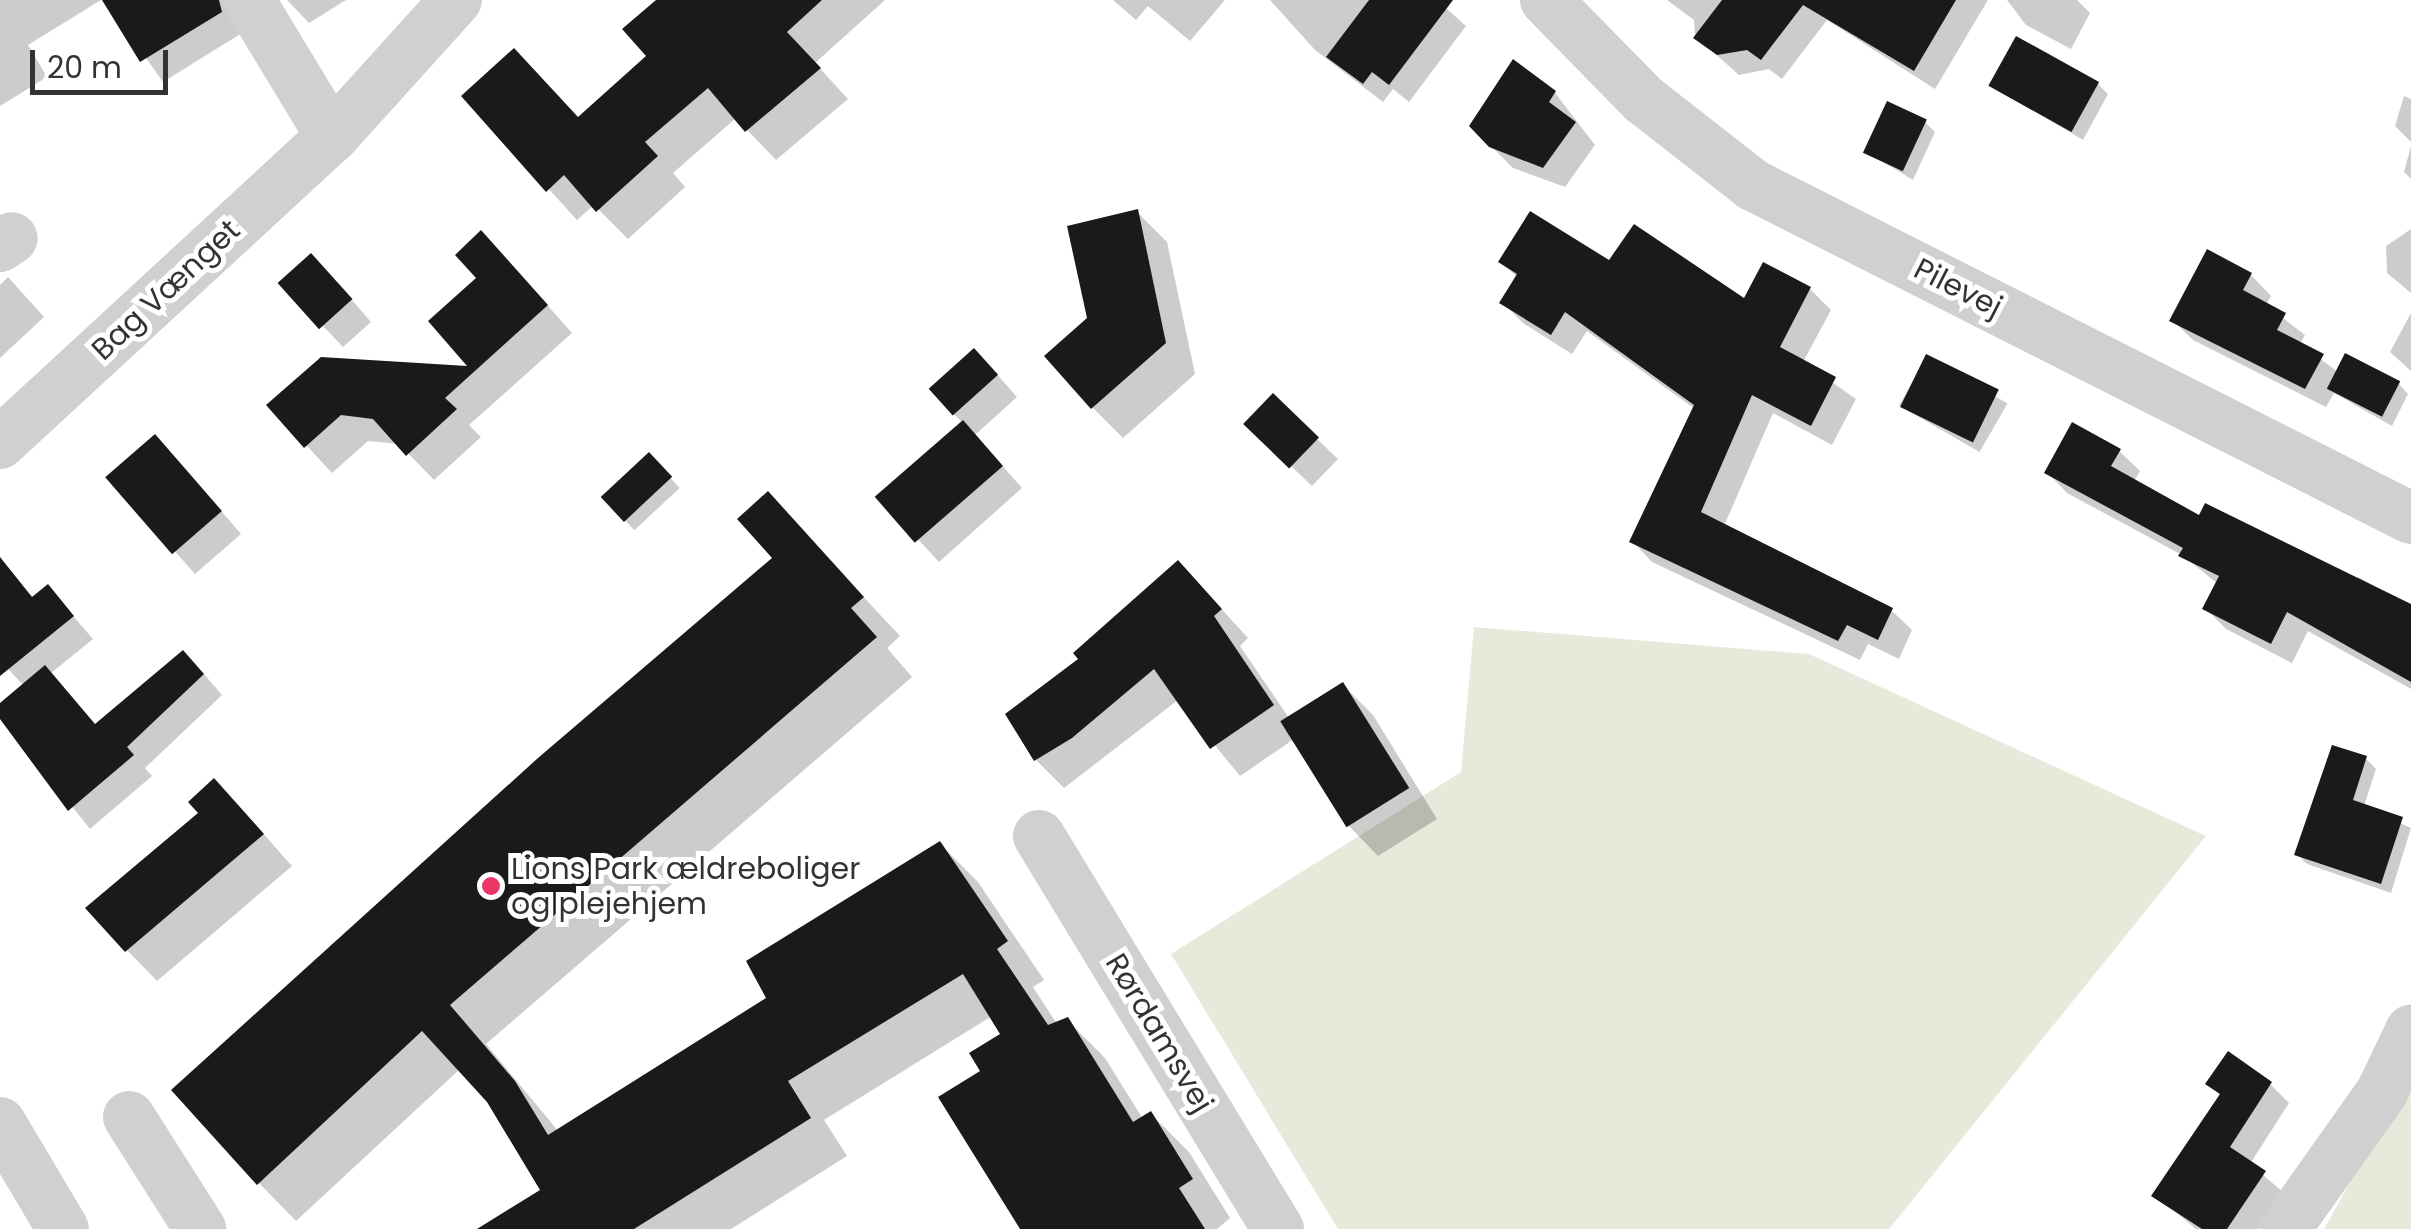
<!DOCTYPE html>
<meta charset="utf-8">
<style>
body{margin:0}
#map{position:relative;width:2411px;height:1229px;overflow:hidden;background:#fff;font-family:Poppins,sans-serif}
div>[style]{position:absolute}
.green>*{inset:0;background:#e5eadb}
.shadow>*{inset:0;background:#0003;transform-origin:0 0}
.building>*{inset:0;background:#1a1a1a;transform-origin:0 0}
.minor>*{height:52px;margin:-26px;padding:0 26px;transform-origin:26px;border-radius:26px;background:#d0d0d0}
.dots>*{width:28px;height:28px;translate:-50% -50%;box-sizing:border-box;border:5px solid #fff;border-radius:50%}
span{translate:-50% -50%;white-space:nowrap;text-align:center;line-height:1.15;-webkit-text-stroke:10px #fff;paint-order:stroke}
.street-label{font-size:30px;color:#333}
.poi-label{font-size:30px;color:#333}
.left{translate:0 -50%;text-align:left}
.scale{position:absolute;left:30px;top:50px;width:138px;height:45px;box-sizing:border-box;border:5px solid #333;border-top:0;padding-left:12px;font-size:30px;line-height:35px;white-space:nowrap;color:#333;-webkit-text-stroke:8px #fff;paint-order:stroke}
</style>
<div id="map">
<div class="green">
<div style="clip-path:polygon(1474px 627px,1809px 654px,2206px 836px,1889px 1229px,1338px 1229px,1171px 954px,1461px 772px)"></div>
<div style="clip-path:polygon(2411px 1073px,2411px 1229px,2324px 1229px)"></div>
</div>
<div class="shadow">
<div style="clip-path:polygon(0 0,101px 0,28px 45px,47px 77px,0 106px)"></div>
<div style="clip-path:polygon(105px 0,250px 0,242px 33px,163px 82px)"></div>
<div style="clip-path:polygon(287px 0,346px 0,309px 23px)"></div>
<div style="clip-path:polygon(660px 0,885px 0,815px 63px,848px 99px,776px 160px,736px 118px,673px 173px,685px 187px,628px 239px,594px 205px,577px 220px,464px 96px,579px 119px,650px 57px)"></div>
<div style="clip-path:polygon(1113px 0,1225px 0,1190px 41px,1148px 6px,1136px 20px)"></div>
<div style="clip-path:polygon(1270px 0,1437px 0,1466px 26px,1409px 102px,1393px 89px,1383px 102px,1315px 50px)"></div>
<div style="clip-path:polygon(1667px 0,1988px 0,1935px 89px,1827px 20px,1782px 79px,1769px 69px,1739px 75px,1695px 36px,1694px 20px)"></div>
<div style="clip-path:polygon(2007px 0,2077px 0,2090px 13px,2071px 49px,2026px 25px)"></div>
<div style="clip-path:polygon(2098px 84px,2108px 94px,2083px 140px,1992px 86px)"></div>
<div style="clip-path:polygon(1555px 93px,1595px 145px,1565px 187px,1513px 168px,1491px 146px)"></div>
<div style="clip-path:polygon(2404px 96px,2411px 99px,2411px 142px,2395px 126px)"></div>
<div style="clip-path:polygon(1925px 122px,1935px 132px,1913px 180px,1865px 151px)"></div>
<div style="clip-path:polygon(2411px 146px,2411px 179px,2404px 172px)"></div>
<div style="clip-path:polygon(1137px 212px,1167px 242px,1195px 374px,1123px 438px,1093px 408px,1089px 319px)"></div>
<div style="clip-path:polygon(2411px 229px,2411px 293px,2387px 273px,2386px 246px)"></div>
<div style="clip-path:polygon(507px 260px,572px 333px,469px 425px,481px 437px,434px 480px,399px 444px,368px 441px,332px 473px,269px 405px,473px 369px)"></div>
<div style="clip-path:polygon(1501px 262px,1610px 264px,1745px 302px,1764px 265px,1810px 289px,1831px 310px,1803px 362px,1856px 399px,1832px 445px,1773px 413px,1724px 526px,1891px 610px,1912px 630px,1899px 659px,1868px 644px,1860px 660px,1652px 562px,1632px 541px,1695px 409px,1587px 331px,1572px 354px,1523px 323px,1502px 302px,1518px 278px)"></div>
<div style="clip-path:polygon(2251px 275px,2271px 296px,2266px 305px,2305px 335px,2300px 344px,2338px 372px,2398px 383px,2408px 394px,2392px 426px,2334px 393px,2326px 407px,2193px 340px,2172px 320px)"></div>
<div style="clip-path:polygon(8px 277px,44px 317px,0 358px,0 285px)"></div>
<div style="clip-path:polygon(332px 277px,371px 322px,343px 347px,282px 283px)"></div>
<div style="clip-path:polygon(2411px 313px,2411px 371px,2390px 352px)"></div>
<div style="left:1927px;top:357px;width:93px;height:56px;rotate:30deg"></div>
<div style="clip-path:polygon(995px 372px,1017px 397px,975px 435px,1022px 488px,939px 562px,879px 497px,963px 423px,954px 414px)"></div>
<div style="clip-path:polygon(1273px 397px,1338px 459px,1312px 486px,1268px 444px)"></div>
<div style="clip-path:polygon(2119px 451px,2140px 471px,2134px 481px,2200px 519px,2355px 582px,2358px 577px,2411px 607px,2411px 689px,2308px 631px,2292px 663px,2226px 629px,2205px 608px,2218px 584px,2182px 555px,2067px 493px,2047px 472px)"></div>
<div style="left:649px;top:455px;width:45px;height:62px;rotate:47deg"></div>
<div style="clip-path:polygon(176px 458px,241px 534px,195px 574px,109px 477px)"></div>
<div style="clip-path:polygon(768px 495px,900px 636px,887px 648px,912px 677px,486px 1044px,559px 1132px,770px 998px,940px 844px,978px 882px,1044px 980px,1033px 987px,1057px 1024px,1067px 1020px,1105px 1058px,1143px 1119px,1151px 1114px,1189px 1152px,1230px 1218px,1217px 1229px,1023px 1229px,984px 1072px,1004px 1034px,992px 1016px,824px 1120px,847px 1156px,731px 1229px,481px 1229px,543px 1191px,489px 1101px,460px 1069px,296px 1221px,259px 1183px,776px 558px)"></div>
<div style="clip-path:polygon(0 568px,34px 598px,48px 587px,93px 639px,50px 674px,96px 726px,203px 673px,222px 695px,145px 768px,152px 776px,90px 829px,0 716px,0 707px,24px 686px,0 660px)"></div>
<div style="clip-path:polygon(1206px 592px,1248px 638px,1240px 646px,1289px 718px,1343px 685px,1373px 715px,1437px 819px,1378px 856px,1348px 825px,1294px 739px,1240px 776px,1178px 700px,1064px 788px,1036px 760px)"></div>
<div style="clip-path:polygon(2366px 759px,2376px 769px,2364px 806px,2411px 828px,2391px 893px,2307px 864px,2297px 854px)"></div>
<div style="clip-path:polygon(244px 812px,292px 866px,157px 981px,127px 950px)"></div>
<div style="clip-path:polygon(2208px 1084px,2270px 1084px,2289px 1103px,2250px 1164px,2283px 1192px,2258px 1229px,2196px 1229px,2155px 1195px,2221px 1096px)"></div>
</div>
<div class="building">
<div style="clip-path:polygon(102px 0,219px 0,222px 12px,140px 62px)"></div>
<div style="clip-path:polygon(656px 0,822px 0,787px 32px,821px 68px,745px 132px,708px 88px,645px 142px,658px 156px,596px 212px,564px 175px,546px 192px,461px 96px,514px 48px,578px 117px,646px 56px,622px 29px)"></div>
<div style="clip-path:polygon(1369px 0,1453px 0,1389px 85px,1372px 72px,1363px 84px,1326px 57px)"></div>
<div style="clip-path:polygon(1722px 0,1956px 0,1914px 71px,1803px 5px,1761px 60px,1747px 50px,1717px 55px,1693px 38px)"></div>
<div style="left:2016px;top:36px;width:95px;height:57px;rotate:29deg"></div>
<div style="clip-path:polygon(1513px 59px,1556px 91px,1549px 102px,1576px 122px,1543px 168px,1489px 147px,1469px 126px)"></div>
<div style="left:1887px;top:101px;width:44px;height:57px;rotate:25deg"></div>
<div style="clip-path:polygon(1138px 209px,1166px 343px,1091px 409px,1044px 356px,1087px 318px,1067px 226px)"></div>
<div style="clip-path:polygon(1530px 211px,1609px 260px,1634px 224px,1744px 298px,1763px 262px,1811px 287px,1780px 347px,1836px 377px,1811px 426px,1752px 395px,1701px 512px,1893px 608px,1878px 640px,1847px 625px,1838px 641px,1629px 542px,1694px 405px,1565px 312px,1551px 335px,1499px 303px,1517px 274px,1498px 262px)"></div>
<div style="clip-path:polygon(481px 230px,548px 305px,445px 398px,457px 409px,406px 456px,373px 419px,341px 415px,304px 448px,266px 405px,321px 357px,467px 366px,428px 321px,476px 278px,455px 255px)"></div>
<div style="clip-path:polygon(2207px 249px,2252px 273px,2243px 290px,2286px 313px,2277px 330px,2324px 354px,2305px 389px,2169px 321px)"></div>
<div style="left:311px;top:253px;width:62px;height:45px;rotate:48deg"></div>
<div style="left:974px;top:348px;width:36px;height:61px;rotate:48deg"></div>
<div style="left:2345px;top:353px;width:62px;height:40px;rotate:27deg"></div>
<div style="left:1926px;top:354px;width:81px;height:59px;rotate:26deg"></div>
<div style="left:1273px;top:393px;width:64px;height:43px;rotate:44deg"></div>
<div style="left:963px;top:420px;width:61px;height:117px;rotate:49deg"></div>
<div style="clip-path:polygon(2072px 422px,2121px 449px,2111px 466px,2199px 515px,2205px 503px,2411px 604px,2411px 682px,2287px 612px,2271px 644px,2202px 609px,2219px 576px,2178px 556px,2183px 548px,2044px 473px)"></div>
<div style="left:155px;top:434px;width:102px;height:66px;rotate:49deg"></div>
<div style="left:649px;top:452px;width:34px;height:66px;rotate:47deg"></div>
<div style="clip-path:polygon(768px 491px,864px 597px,851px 608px,877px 637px,450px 1005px,515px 1081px,548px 1135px,766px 998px,746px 961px,940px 841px,1008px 941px,997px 949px,1048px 1025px,1068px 1017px,1133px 1122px,1151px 1111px,1193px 1179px,1179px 1188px,1205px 1229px,1020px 1229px,938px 1097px,980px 1071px,969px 1053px,1000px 1034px,963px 974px,788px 1081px,811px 1118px,634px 1229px,477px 1229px,540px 1190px,487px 1102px,422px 1031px,257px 1185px,171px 1090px,538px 758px,772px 558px,737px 519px)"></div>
<div style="clip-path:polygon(0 557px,32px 597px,48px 584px,74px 616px,0 676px)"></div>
<div style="clip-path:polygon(1178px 560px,1222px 609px,1214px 616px,1274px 705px,1210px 749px,1154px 669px,1072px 738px,1034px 761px,1005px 714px,1078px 659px,1073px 653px)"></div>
<div style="clip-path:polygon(183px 650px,204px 674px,127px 747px,134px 755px,68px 811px,0 719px,0 703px,45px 665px,95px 724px)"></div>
<div style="left:1343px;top:682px;width:125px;height:74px;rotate:58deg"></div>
<div style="clip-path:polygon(2332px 745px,2367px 756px,2353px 800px,2403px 817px,2381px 884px,2294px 855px)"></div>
<div style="clip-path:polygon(214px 778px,264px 834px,125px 952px,85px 908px,198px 813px,188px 802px)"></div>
<div style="clip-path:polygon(2228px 1051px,2272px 1082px,2230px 1147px,2266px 1171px,2227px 1229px,2202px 1229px,2151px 1196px,2220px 1094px,2205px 1084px)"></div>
</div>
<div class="minor">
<div style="left:249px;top:0;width:160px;rotate:58.8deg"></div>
<div style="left:1546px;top:0;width:139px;rotate:45.6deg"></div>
<div style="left:1643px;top:99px;width:140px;rotate:38deg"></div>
<div style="left:1753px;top:185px;width:737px;rotate:26.84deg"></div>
<div style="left:0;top:246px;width:14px;rotate:-34deg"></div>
<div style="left:0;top:443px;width:452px;rotate:-42.7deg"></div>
<div style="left:332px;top:137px;width:185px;rotate:-47.9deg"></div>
<div style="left:1039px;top:836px;width:460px;rotate:58.7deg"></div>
<div style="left:129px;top:1117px;width:133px;rotate:57.6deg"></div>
<div style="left:0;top:1123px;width:123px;rotate:59.3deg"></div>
<div style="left:2285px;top:1229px;width:168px;rotate:-54.7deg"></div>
<div style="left:2382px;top:1092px;width:68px;rotate:-64.6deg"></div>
</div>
<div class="dots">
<div style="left:491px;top:886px;background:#e93666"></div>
</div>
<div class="street-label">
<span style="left:1958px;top:288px;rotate:27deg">Pilevej</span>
<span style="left:166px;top:290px;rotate:-43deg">Bag Vænget</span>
<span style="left:1159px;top:1033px;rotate:59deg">Rørdamsvej</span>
</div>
<div class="poi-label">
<span class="left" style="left:511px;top:886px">Lions Park ældreboliger<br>og plejehjem</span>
</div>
<div class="scale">20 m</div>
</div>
